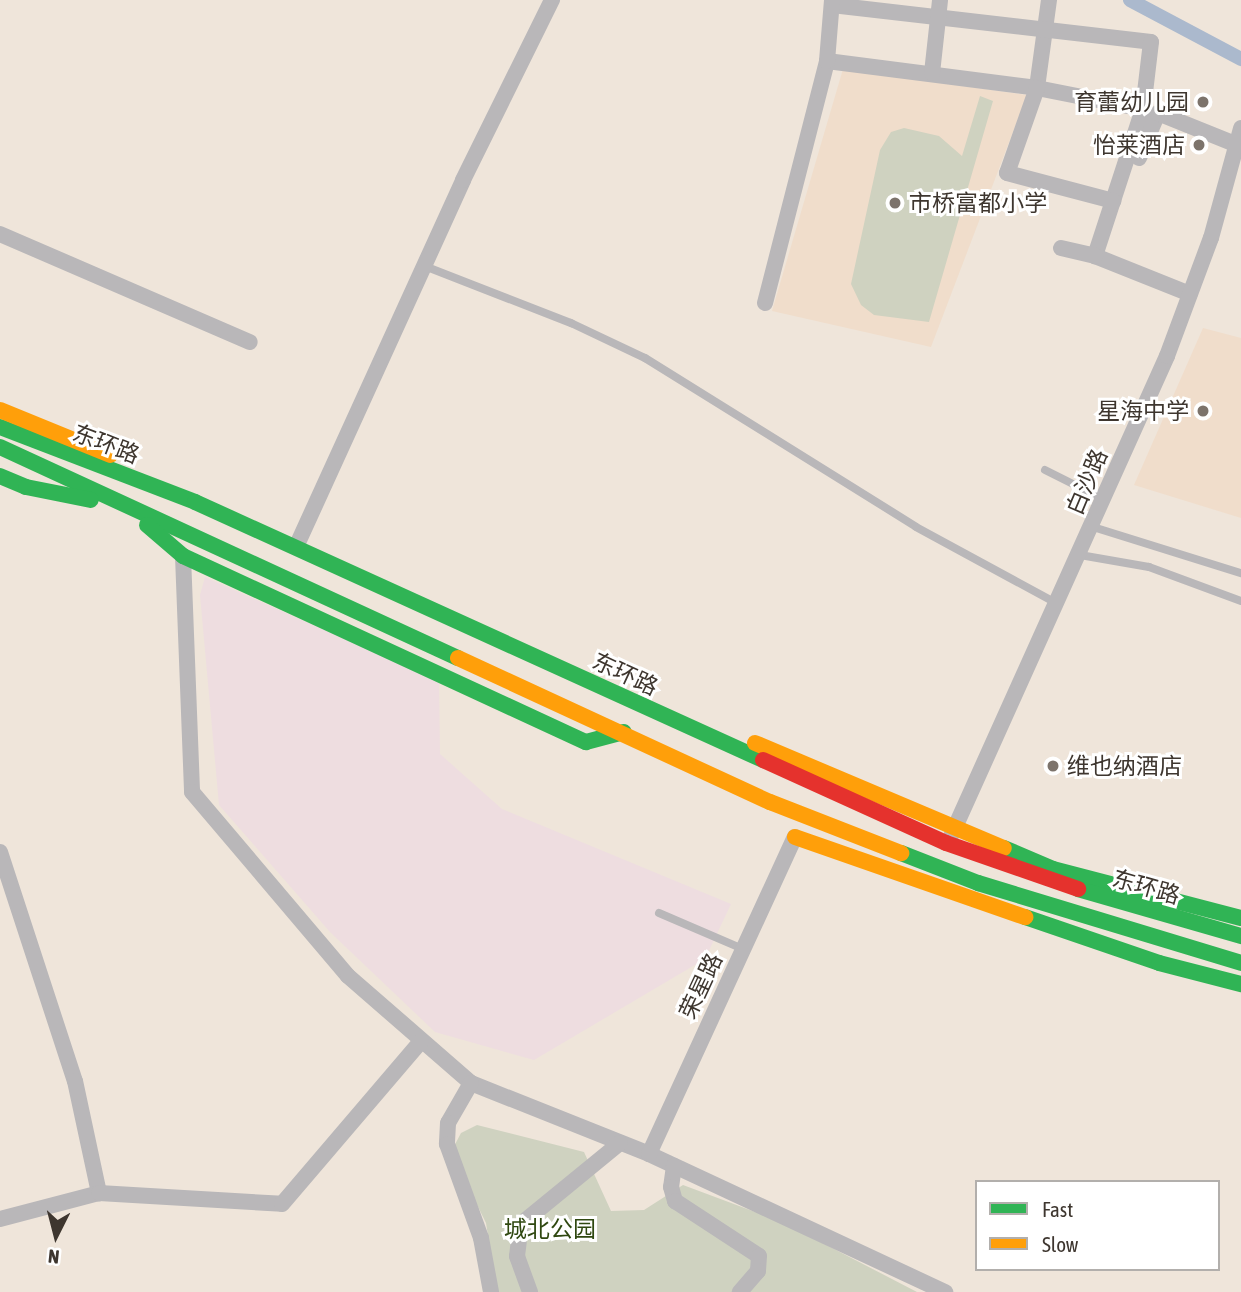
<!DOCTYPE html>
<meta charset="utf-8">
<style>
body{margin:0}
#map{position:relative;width:1241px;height:1292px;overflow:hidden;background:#efe5da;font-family:"Asap Condensed","Noto Sans SC",sans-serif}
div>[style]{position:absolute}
.built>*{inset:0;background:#f0ddcb}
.industrial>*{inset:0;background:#eedde0}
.green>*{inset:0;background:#cfd2c0}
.canal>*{height:14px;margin:-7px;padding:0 7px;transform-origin:7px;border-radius:7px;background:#abb9cd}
.lane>*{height:8px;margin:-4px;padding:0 4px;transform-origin:4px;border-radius:4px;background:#b9b7b9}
.street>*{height:16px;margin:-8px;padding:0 8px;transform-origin:8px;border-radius:8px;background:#b9b7b9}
.fast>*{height:16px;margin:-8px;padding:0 8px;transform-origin:8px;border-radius:8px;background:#30b455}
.slow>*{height:16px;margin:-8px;padding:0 8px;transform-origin:8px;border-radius:8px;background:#ff9f0a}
.jam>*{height:16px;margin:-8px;padding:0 8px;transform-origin:8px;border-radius:8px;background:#e5322d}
.dots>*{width:19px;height:19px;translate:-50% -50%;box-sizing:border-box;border:4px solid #fff;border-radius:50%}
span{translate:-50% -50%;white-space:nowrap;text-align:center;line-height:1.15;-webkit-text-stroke:6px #fff;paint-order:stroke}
.poi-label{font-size:23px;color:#3e362f}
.right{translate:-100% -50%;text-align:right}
.left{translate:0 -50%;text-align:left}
.street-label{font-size:23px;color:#3e362f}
.park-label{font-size:23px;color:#2f4810}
.legend{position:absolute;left:975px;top:1180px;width:245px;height:91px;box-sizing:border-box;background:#fff;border:2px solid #b2afac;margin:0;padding:9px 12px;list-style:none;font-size:21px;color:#3e362f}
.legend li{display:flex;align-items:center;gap:14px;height:35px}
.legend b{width:35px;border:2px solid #b2afac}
.north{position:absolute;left:21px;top:1201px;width:70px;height:70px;-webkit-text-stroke:5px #fff;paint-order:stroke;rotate:186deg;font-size:19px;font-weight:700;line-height:28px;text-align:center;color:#3e362f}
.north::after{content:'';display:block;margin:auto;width:24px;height:32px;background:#3e362f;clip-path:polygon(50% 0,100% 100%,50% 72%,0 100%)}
</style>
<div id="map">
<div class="built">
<div style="clip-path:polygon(843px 69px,1027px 95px,931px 347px,772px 311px)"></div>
<div style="clip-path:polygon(1203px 328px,1241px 338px,1241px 518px,1134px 485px)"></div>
</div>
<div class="industrial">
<div style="clip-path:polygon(205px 577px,439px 681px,440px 754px,502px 809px,731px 904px,705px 959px,534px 1060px,435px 1032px,330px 932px,219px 805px,200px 595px)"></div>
</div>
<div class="green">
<div style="clip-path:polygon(980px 96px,993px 101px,929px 322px,874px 315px,861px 305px,851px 284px,880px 150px,891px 132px,904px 128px,939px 136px,962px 156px)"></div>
<div style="clip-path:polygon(477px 1125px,584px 1152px,611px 1211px,644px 1210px,683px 1185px,782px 1222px,917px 1292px,497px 1292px,486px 1223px,451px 1152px,461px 1133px)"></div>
</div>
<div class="canal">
<div style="left:1130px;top:0;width:126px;rotate:28deg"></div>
</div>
<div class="lane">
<div style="left:427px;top:267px;width:155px;rotate:21.3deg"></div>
<div style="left:571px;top:323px;width:82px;rotate:25.3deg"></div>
<div style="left:645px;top:358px;width:319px;rotate:31.9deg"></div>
<div style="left:916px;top:527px;width:162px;rotate:28.5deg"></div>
<div style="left:1045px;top:470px;width:67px;rotate:26.6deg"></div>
<div style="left:1093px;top:527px;width:155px;rotate:17.3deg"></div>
<div style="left:1080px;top:555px;width:70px;rotate:9.9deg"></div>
<div style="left:1149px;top:567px;width:98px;rotate:20.3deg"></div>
<div style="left:659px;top:913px;width:91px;rotate:23.2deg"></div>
</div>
<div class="street">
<div style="left:1049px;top:0;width:89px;rotate:97.8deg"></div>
<div style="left:1037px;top:88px;width:108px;rotate:11.2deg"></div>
<div style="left:1143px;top:109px;width:155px;rotate:108.1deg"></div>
<div style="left:1095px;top:256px;width:102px;rotate:21.8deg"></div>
<div style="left:832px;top:5px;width:321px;rotate:6.6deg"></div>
<div style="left:1151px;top:42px;width:67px;rotate:96.8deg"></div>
<div style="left:827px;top:61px;width:212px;rotate:7.3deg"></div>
<div style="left:1037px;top:88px;width:90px;rotate:109.4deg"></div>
<div style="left:1007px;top:173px;width:110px;rotate:14.8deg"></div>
<div style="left:932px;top:73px;width:73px;rotate:-83.7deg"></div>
<div style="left:1139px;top:158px;width:49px;rotate:-67.1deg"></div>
<div style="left:1158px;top:113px;width:83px;rotate:21.9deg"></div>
<div style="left:0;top:234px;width:272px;rotate:23.4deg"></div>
<div style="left:1061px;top:248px;width:35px;rotate:13deg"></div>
<div style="left:765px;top:303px;width:250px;rotate:-75.6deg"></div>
<div style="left:827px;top:61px;width:61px;rotate:-85.3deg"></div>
<div style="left:296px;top:547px;width:403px;rotate:-65.5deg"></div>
<div style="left:463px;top:180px;width:201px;rotate:-63.7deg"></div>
<div style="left:183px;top:556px;width:236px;rotate:87.8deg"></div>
<div style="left:192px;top:792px;width:241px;rotate:49.7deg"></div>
<div style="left:348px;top:976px;width:163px;rotate:41deg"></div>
<div style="left:471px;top:1083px;width:192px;rotate:21.7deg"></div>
<div style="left:649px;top:1154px;width:327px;rotate:25deg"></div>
<div style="left:952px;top:834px;width:524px;rotate:-65.78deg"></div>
<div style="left:1167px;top:356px;width:126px;rotate:-69.6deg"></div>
<div style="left:1211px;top:238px;width:114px;rotate:-74.7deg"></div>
<div style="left:0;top:852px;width:241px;rotate:71.9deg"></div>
<div style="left:75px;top:1081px;width:115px;rotate:77.9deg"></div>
<div style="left:471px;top:1083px;width:46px;rotate:119.9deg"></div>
<div style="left:448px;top:1123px;width:21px;rotate:93deg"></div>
<div style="left:447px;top:1144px;width:100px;rotate:70.1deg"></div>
<div style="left:481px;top:1238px;width:55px;rotate:79.5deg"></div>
<div style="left:649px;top:1154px;width:349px;rotate:-65.3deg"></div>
<div style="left:674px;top:1166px;width:21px;rotate:98deg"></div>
<div style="left:671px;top:1187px;width:15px;rotate:74deg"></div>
<div style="left:675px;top:1201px;width:100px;rotate:33.2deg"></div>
<div style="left:759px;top:1256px;width:15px;rotate:94deg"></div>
<div style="left:758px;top:1271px;width:28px;rotate:131deg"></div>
<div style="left:0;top:1219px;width:102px;rotate:-14.7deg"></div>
<div style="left:99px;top:1193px;width:183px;rotate:3.4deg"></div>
<div style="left:282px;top:1204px;width:214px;rotate:-49.5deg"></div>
<div style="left:530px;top:1292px;width:38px;rotate:-110deg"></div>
<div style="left:517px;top:1256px;width:32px;rotate:-83deg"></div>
<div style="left:521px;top:1224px;width:128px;rotate:-39.3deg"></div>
</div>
<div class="fast">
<div style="left:0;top:427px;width:209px;rotate:21deg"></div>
<div style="left:195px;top:502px;width:624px;rotate:24.43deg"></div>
<div style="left:0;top:447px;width:504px;rotate:24.74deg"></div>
<div style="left:0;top:476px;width:28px;rotate:23deg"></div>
<div style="left:26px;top:487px;width:66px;rotate:11.3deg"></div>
<div style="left:147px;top:525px;width:48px;rotate:40.7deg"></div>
<div style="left:183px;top:556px;width:444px;rotate:24.8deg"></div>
<div style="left:586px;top:742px;width:39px;rotate:-15deg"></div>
<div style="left:1004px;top:848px;width:53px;rotate:23.2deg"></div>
<div style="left:1053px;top:869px;width:194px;rotate:14.6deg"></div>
<div style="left:901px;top:853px;width:83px;rotate:21.3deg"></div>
<div style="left:978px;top:883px;width:275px;rotate:16.9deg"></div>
<div style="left:1078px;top:889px;width:170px;rotate:16.1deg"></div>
<div style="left:1025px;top:917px;width:142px;rotate:18.9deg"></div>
<div style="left:1159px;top:963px;width:85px;rotate:14.4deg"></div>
</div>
<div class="slow">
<div style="left:0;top:410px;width:119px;rotate:22.2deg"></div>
<div style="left:458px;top:658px;width:344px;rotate:24.8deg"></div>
<div style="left:770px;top:802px;width:141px;rotate:21.3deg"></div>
<div style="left:755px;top:743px;width:270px;rotate:22.9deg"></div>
<div style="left:795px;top:837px;width:244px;rotate:19.2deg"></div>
</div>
<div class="jam">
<div style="left:763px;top:760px;width:201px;rotate:24.4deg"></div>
<div style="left:946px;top:843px;width:140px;rotate:19.2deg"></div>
</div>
<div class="dots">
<div style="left:1203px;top:102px;background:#7c736b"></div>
<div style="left:1199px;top:145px;background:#7c736b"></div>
<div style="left:895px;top:203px;background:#7c736b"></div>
<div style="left:1203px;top:411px;background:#7c736b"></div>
<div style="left:1053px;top:766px;background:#7c736b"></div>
</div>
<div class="poi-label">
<span class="right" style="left:1189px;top:102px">育蕾幼儿园</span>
<span class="right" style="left:1185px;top:145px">怡莱酒店</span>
<span class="left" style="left:909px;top:203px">市桥富都小学</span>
<span class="right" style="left:1189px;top:411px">星海中学</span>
<span class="left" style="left:1067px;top:766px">维也纳酒店</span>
</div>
<div class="street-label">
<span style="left:106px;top:444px;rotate:21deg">东环路</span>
<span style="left:1087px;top:482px;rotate:-67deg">白沙路</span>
<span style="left:625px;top:674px;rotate:25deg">东环路</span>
<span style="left:1146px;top:887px;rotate:16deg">东环路</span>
<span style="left:701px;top:986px;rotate:-65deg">荣星路</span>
</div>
<div class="park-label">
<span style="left:550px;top:1229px">城北公园</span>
</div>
<ul class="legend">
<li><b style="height:9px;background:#30b455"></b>Fast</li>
<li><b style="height:9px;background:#ff9f0a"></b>Slow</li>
</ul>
<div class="north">N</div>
</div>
